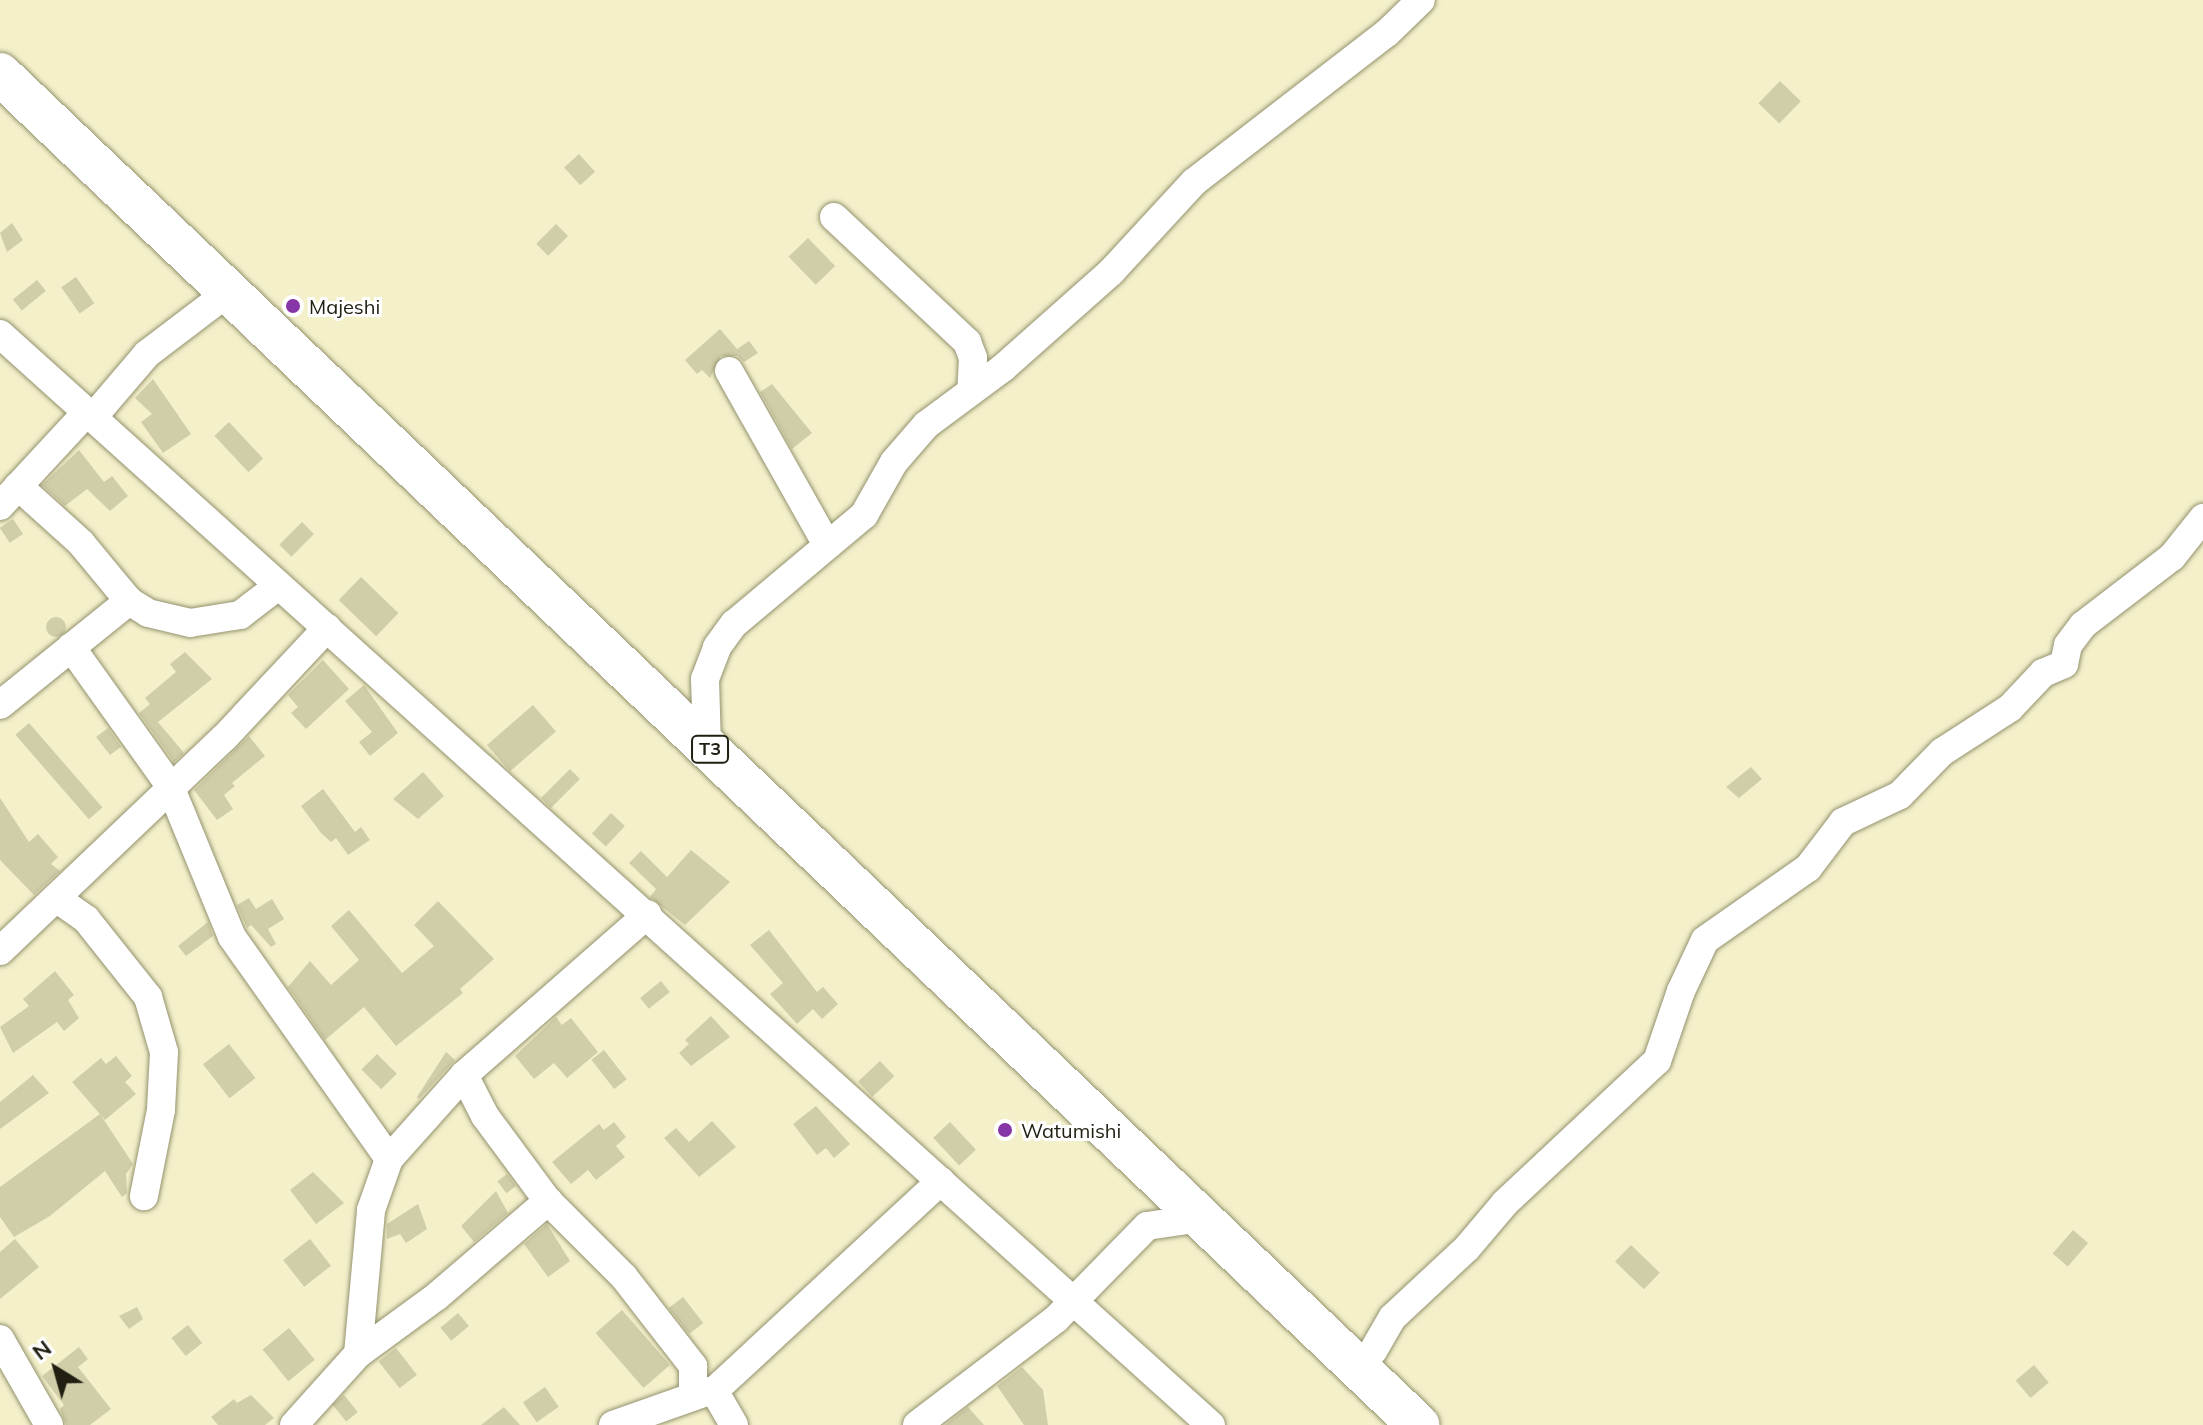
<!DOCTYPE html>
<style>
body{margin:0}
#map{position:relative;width:2203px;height:1425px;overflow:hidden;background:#f3f0ca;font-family:Mulish,sans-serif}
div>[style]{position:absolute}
.building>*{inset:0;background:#d0cea9;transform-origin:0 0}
.round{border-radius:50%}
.roads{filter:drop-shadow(0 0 2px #94926f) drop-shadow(0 0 2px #94926f)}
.minor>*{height:28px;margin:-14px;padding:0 14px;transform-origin:14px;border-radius:14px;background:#fff}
.highway>*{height:42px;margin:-21px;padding:0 21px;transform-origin:21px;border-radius:21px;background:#fff}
.dots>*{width:22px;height:22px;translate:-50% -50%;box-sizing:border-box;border:4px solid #fff;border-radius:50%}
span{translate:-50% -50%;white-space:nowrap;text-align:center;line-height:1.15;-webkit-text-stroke:6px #fff;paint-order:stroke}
.shield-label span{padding:2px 6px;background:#fff;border:2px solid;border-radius:6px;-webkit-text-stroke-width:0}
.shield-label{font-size:18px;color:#201f11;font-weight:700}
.poi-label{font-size:20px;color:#201f11}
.left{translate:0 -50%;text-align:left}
.north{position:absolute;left:16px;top:1329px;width:80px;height:80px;-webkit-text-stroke:6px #fff;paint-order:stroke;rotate:323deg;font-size:22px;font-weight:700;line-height:32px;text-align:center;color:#201f11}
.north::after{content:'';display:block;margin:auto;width:28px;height:36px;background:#201f11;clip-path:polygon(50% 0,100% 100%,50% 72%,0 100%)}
</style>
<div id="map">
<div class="building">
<div style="left:1780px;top:81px;width:29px;height:31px;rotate:44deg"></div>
<div style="left:579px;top:154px;width:24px;height:20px;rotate:48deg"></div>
<div style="clip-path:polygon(12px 223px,23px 240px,7px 252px,0 233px)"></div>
<div style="left:556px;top:224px;width:17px;height:28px;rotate:45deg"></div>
<div style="left:808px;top:238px;width:39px;height:27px;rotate:46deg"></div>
<div style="left:76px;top:277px;width:32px;height:18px;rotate:55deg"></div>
<div style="left:37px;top:280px;width:14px;height:31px;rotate:51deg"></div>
<div style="clip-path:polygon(720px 329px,737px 349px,749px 341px,758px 353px,744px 362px,737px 356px,721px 356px,710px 378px,702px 370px,697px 374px,685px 360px)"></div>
<div style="clip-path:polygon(153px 379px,191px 434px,163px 453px,141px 422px,152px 414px,135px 398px)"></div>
<div style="clip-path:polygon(772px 384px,812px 433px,792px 449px,760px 392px)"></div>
<div style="left:229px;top:422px;width:50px;height:20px;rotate:47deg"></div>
<div style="clip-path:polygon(79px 450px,104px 482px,112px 476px,128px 496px,110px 511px,87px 489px,65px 506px,42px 485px)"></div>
<div style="left:13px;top:519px;width:18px;height:16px;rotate:56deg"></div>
<div style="left:302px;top:522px;width:17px;height:32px;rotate:45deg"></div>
<div style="left:361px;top:577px;width:52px;height:32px;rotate:44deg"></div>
<div class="round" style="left:46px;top:617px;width:20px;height:20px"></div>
<div style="clip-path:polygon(185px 652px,212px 679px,158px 722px,184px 753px,174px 762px,139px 713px,150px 704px,145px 698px,176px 672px,170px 664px)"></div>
<div style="clip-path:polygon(323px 660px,349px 689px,306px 729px,291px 713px,298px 707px,288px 695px)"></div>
<div style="clip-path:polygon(364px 685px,398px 733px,370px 756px,359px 742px,372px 732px,345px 701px)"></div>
<div style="left:533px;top:705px;width:35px;height:61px;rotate:49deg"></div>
<div style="left:29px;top:723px;width:112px;height:18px;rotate:49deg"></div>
<div style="clip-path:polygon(108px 728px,124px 751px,121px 747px,110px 755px,96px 737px)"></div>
<div style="clip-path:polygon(249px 736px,265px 756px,232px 783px,235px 786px,224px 795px,233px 809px,217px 820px,194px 790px)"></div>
<div style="clip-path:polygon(1751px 767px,1762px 779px,1739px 798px,1726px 787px)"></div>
<div style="left:570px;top:769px;width:14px;height:41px;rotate:45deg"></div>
<div style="clip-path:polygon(423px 772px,444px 796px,418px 819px,393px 799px)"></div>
<div style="clip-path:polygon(323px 789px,355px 832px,361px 827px,370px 840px,348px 855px,336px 838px,331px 842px,321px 833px,301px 806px)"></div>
<div style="clip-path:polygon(0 798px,29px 842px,38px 834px,58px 857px,51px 864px,60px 871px,34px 895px,0 860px)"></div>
<div style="left:611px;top:813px;width:19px;height:28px;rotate:43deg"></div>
<div style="clip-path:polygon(691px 850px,730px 882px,685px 925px,650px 897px,656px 889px,629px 863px,641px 851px,667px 877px)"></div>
<div style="clip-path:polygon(249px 898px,256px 909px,272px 899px,284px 919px,268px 929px,276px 944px,271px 947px,251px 925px,247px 928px,237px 905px)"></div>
<div style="clip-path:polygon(438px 901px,494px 959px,460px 989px,463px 993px,396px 1046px,364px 1007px,325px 1040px,288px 987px,310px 961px,331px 985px,359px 960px,331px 926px,349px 910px,402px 973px,434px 946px,414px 925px)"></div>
<div style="clip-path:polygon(208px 922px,213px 936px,186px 956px,178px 946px)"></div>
<div style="clip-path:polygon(769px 930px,817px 992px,823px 987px,838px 1004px,822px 1019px,813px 1009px,797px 1024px,770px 994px,783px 983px,750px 945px)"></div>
<div style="clip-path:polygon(55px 971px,74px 995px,68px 1000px,79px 1018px,64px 1031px,57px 1022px,13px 1053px,0 1027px,29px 1006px,23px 999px)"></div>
<div style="left:661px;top:981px;width:14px;height:27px;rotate:51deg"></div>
<div style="clip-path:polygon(711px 1016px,730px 1037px,691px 1066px,679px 1053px,689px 1044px,685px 1040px)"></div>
<div style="clip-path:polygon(556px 1017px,562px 1025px,571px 1018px,598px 1052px,567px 1078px,554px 1063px,534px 1079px,515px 1056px)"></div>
<div style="left:229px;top:1044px;width:43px;height:33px;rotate:52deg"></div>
<div style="left:604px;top:1050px;width:37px;height:16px;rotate:52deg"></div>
<div style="clip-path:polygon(446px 1052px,455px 1060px,419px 1099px,417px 1097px)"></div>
<div style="left:377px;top:1054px;width:28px;height:22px;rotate:45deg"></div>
<div style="clip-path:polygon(116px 1056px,132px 1076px,125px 1082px,136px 1094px,105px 1120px,72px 1082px,101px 1058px,106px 1064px)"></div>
<div style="left:880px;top:1061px;width:21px;height:30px;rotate:47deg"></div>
<div style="clip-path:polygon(33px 1075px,49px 1093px,0 1129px,0 1102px)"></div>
<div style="clip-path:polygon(816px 1106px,850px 1144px,834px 1158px,826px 1148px,817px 1155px,793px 1124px)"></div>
<div style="clip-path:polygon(100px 1114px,133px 1164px,126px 1174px,127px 1193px,122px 1197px,105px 1171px,50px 1216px,14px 1237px,0 1217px,0 1187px)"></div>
<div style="clip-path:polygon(712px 1121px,736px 1147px,699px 1177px,664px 1138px,676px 1128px,689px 1142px)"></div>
<div style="clip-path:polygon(614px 1122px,626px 1137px,616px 1146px,625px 1157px,596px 1180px,588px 1170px,571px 1184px,552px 1162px,599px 1124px,604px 1130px)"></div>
<div style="left:950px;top:1122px;width:38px;height:23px;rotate:47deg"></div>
<div style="clip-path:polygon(313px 1172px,344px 1203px,316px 1224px,290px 1190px)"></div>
<div style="left:507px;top:1174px;width:15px;height:12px;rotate:53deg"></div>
<div style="clip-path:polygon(496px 1191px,508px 1213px,474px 1242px,461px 1226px)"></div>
<div style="clip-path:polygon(418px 1204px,427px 1229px,406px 1243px,400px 1234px,387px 1239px,387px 1224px)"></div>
<div style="clip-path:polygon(547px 1224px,570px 1261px,548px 1277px,524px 1244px)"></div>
<div style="left:2073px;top:1230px;width:20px;height:31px;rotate:41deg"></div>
<div style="clip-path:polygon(15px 1239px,39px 1267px,0 1299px,0 1252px)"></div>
<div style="left:310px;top:1239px;width:34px;height:34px;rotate:52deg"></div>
<div style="left:1631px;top:1245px;width:40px;height:23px;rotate:44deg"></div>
<div style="left:683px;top:1297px;width:33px;height:18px;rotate:52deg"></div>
<div style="clip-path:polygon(137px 1307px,143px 1319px,129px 1329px,119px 1316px)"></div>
<div style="left:622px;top:1310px;width:73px;height:35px;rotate:49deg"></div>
<div style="left:458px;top:1313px;width:17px;height:23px;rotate:50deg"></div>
<div style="left:188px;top:1325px;width:23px;height:21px;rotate:52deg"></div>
<div style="left:289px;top:1328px;width:41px;height:34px;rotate:51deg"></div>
<div style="clip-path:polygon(79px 1347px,88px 1359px,78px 1367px,111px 1409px,90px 1425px,66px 1425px,60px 1409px,64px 1405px,42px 1376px)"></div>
<div style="left:396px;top:1348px;width:34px;height:22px;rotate:52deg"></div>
<div style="left:2034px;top:1365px;width:23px;height:24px;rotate:50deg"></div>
<div style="clip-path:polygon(1022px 1367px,1043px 1390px,1048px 1425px,1024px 1425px,997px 1386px)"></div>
<div style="left:545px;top:1387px;width:24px;height:27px;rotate:55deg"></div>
<div style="clip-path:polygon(251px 1395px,274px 1418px,265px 1425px,218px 1425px,211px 1417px,234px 1399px,237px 1403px)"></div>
<div style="left:344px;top:1395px;width:22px;height:15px;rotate:51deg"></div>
<div style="clip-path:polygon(504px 1407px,520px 1425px,481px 1425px)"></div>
<div style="clip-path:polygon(968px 1407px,984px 1425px,945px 1425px)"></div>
</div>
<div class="roads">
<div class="minor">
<div style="left:834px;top:217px;width:183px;rotate:43.2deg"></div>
<div style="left:967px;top:342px;width:17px;rotate:69deg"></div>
<div style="left:973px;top:358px;width:33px;rotate:93deg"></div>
<div style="left:0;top:334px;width:1630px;rotate:42.02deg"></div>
<div style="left:729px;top:371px;width:200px;rotate:60.6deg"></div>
<div style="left:94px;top:416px;width:82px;rotate:-49.5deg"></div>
<div style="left:147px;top:354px;width:101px;rotate:-37.3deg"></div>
<div style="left:18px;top:486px;width:85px;rotate:42.1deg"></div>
<div style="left:81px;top:543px;width:75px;rotate:50.4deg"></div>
<div style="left:129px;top:601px;width:22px;rotate:32deg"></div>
<div style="left:148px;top:613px;width:43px;rotate:13.4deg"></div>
<div style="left:190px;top:623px;width:51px;rotate:-9.1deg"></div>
<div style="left:240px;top:615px;width:48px;rotate:-37.3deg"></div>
<div style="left:0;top:506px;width:129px;rotate:-47.2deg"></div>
<div style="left:71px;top:647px;width:171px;rotate:54.5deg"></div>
<div style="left:170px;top:786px;width:163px;rotate:67.7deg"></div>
<div style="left:232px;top:937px;width:272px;rotate:54.7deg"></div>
<div style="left:0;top:705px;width:166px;rotate:-38.9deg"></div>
<div style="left:707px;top:746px;width:67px;rotate:-91.7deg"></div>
<div style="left:705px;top:679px;width:34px;rotate:-69deg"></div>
<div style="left:717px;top:647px;width:29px;rotate:-54deg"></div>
<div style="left:734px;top:624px;width:170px;rotate:-40deg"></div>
<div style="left:864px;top:515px;width:61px;rotate:-60.5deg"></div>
<div style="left:894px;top:462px;width:49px;rotate:-49.1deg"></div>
<div style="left:926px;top:425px;width:97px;rotate:-36.6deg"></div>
<div style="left:1004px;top:367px;width:143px;rotate:-41.6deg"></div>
<div style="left:1111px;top:272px;width:122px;rotate:-47.3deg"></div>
<div style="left:1194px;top:182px;width:244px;rotate:-37.7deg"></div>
<div style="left:1387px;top:33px;width:47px;rotate:-44.1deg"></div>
<div style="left:56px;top:898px;width:37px;rotate:35deg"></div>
<div style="left:86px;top:919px;width:100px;rotate:51.5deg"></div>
<div style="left:148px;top:997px;width:57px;rotate:73.8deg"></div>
<div style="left:164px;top:1052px;width:58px;rotate:93deg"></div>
<div style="left:161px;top:1110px;width:88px;rotate:101.2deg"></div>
<div style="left:0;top:951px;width:309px;rotate:-43.6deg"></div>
<div style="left:224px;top:738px;width:151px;rotate:-46.9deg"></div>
<div style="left:464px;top:1075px;width:46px;rotate:62.9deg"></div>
<div style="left:485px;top:1116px;width:106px;rotate:53.5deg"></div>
<div style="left:548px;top:1201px;width:107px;rotate:45deg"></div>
<div style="left:624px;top:1277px;width:113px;rotate:52.2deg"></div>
<div style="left:693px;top:1366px;width:26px;rotate:90deg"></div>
<div style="left:0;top:1339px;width:99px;rotate:60.3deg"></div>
<div style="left:1373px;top:1351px;width:39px;rotate:-60deg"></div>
<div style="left:1393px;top:1317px;width:101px;rotate:-43deg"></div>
<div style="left:1467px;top:1248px;width:59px;rotate:-49.8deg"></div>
<div style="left:1505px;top:1203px;width:208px;rotate:-43.1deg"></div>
<div style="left:1657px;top:1061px;width:74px;rotate:-71.1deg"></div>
<div style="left:1681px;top:991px;width:56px;rotate:-64.8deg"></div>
<div style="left:1705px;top:940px;width:126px;rotate:-35deg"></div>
<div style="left:1808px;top:868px;width:58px;rotate:-52.7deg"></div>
<div style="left:1843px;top:822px;width:63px;rotate:-25.3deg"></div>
<div style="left:1900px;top:795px;width:60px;rotate:-45.7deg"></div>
<div style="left:1942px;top:752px;width:81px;rotate:-32.9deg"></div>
<div style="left:2010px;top:708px;width:48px;rotate:-46.7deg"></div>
<div style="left:2043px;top:673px;width:23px;rotate:-23deg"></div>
<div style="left:2064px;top:664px;width:19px;rotate:-78deg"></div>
<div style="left:2068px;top:645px;width:25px;rotate:-53deg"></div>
<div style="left:2083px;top:625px;width:112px;rotate:-37.4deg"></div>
<div style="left:2172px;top:557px;width:50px;rotate:-51.5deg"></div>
<div style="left:358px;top:1354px;width:97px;rotate:-36.2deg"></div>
<div style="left:436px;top:1297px;width:148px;rotate:-40.6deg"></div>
<div style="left:294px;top:1425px;width:96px;rotate:-48deg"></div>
<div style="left:358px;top:1354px;width:145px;rotate:-84.8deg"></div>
<div style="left:371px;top:1210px;width:54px;rotate:-70.6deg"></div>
<div style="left:389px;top:1159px;width:113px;rotate:-48.2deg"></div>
<div style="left:464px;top:1075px;width:244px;rotate:-41.2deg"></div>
<div style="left:613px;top:1425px;width:102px;rotate:-19.5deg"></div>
<div style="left:734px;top:1425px;width:39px;rotate:-120deg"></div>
<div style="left:714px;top:1391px;width:309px;rotate:-42.8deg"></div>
<div style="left:917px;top:1425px;width:175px;rotate:-37.3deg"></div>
<div style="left:1056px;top:1319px;width:130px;rotate:-45.6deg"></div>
<div style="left:1147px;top:1226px;width:55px;rotate:-8.4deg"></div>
</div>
<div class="highway">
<div style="left:0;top:74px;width:1959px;rotate:43.61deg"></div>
</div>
</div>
<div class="dots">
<div style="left:293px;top:306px;background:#8636a6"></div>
<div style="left:1005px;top:1130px;background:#8636a6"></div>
</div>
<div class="shield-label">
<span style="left:710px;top:749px">T3</span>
</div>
<div class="poi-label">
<span class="left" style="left:309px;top:306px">Majeshi</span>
<span class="left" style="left:1021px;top:1130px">Watumishi</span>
</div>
<div class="north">N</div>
</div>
